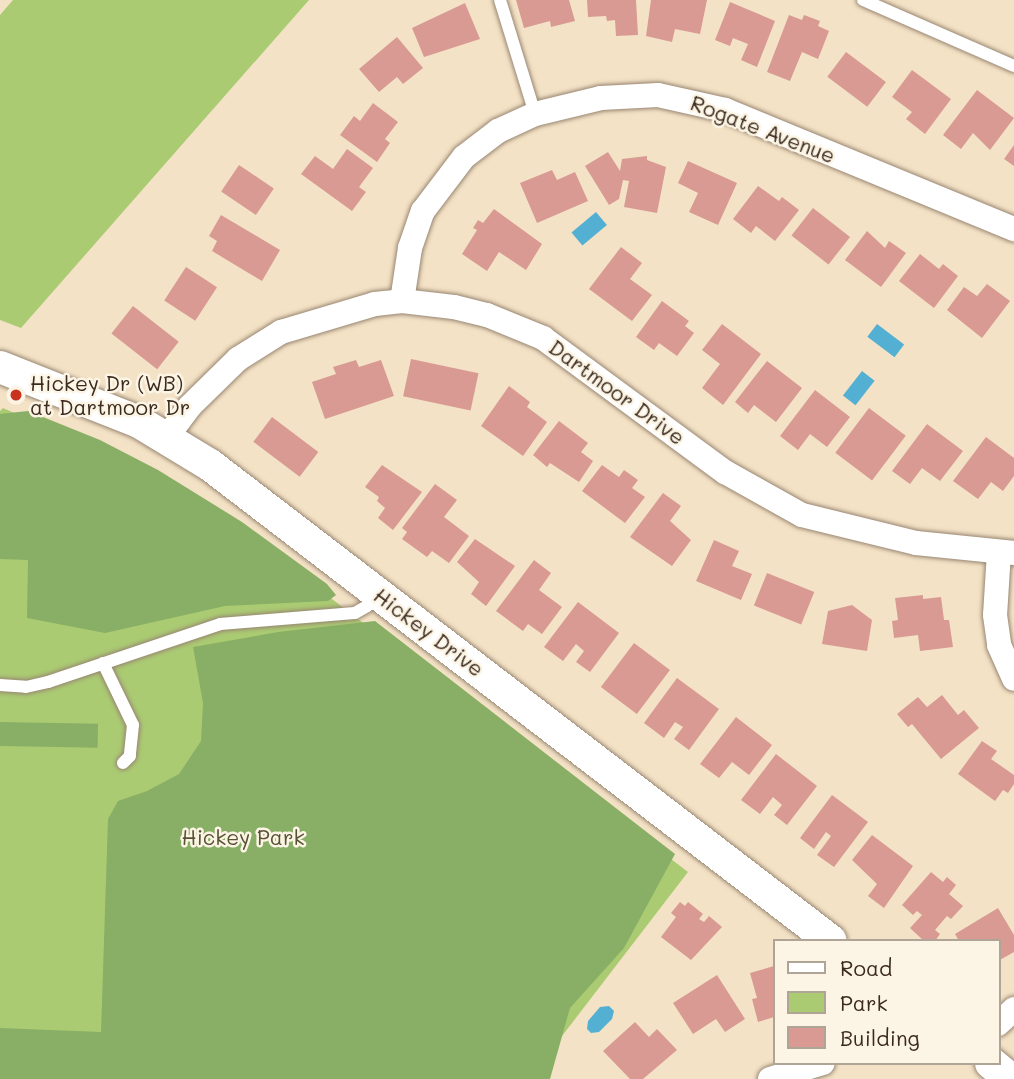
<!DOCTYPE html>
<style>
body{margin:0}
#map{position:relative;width:1014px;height:1079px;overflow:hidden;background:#f4e2c6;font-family:Mali,sans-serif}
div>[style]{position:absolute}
.green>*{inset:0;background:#abcb73}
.forest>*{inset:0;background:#88af65;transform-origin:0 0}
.water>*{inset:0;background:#54b0d2;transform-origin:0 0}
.building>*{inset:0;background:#d89a93;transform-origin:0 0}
.roads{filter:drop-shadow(0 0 2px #988672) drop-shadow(0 0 2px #988672)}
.service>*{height:12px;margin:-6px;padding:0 6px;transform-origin:6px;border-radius:6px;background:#fff}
.minor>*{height:24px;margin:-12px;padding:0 12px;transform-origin:12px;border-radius:12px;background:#fff}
.tertiary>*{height:32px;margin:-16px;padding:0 16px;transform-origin:16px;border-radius:16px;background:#fff}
.dots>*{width:19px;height:19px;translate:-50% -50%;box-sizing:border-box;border:4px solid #fcf5e5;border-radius:50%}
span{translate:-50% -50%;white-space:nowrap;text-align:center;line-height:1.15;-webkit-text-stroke:5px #fcf5e5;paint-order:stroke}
.street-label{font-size:21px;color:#3b2a1e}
.poi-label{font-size:21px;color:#3b2a1e}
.left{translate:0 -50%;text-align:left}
.park-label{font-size:21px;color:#575233}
.legend{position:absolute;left:773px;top:939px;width:228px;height:126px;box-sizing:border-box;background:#fcf5e5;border:2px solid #afa495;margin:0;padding:9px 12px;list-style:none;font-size:21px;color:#3b2a1e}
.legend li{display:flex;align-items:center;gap:14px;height:35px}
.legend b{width:35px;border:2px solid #afa495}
</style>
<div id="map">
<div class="green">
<div style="clip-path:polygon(13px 0,309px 0,21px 328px,0 320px,0 15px)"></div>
<div style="clip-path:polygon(3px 408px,191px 491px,688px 872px,529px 1079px,0 1079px,0 411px)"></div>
</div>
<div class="forest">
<div style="clip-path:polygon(28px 411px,100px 440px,158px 470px,242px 522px,327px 584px,336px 595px,328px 601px,225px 606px,105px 633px,27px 618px,28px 560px,0 559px,0 414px)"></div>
<div style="clip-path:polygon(375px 621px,675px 854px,624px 948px,570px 1008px,550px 1079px,0 1079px,0 1028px,101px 1032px,108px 819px,118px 801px,147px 791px,179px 774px,201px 741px,203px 703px,193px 647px,278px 632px)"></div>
<div style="left:0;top:722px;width:98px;height:24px;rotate:1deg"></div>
</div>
<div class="water">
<div style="left:596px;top:212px;width:17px;height:32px;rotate:50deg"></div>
<div style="left:877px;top:324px;width:34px;height:16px;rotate:37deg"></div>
<div style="left:862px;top:371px;width:16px;height:31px;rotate:38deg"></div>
<div style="clip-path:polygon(609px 1006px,614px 1011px,612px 1019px,599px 1032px,591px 1033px,587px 1029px,588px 1021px,600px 1007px)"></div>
</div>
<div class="building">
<div style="clip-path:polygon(516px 0,569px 0,575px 21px,551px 27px,550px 21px,524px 28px)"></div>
<div style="clip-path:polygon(587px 0,636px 0,638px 35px,616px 36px,615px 20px,607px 21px,606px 16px,588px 17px)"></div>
<div style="clip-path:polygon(651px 0,707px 0,700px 34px,675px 29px,672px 42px,646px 36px)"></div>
<div style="clip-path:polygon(730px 2px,775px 21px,757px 67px,741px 60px,748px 44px,733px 38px,730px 46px,715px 40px)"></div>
<div style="clip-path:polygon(465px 3px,480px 39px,424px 57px,412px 28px)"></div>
<div style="clip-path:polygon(789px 15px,802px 20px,804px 15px,820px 21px,818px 26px,829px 31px,818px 59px,802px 52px,790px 81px,767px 72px)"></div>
<div style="clip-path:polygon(397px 37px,423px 68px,403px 84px,397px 77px,379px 92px,359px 69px)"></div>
<div style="left:846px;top:52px;width:50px;height:31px;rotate:37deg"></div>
<div style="clip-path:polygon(912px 70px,951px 99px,925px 134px,906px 119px,912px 112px,892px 97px)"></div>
<div style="clip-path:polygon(977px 90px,1014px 118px,990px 150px,973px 133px,961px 149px,943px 135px)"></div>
<div style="clip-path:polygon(373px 103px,398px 122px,385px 139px,390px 143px,377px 162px,340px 135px,354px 116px,360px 121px)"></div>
<div style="clip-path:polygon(1014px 145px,1014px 166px,1004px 159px)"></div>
<div style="clip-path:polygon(347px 149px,373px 168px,359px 187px,366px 192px,352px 211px,301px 174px,315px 156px,333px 169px)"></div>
<div style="clip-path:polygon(608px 152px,620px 171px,622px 159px,647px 156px,647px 160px,666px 167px,657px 213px,624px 207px,629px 181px,623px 180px,619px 199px,609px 205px,585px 166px)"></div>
<div style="clip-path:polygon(688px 161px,737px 183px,718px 225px,689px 212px,698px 193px,678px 183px)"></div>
<div style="left:239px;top:165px;width:42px;height:32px;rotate:34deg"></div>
<div style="clip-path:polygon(552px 170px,557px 180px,575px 172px,588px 201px,537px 223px,520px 183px)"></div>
<div style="clip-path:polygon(758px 186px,779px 201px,782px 197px,799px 210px,775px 241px,756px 226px,751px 233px,733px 219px)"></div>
<div style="left:813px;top:208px;width:47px;height:35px;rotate:38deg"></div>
<div style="clip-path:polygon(494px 209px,542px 244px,526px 270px,499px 252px,487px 271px,462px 254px,477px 230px,473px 228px,478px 220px,483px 223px)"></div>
<div style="clip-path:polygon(221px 215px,280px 250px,262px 281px,212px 251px,217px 241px,209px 236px)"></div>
<div style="clip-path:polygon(867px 231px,885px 248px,889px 241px,906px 253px,881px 287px,845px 260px)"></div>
<div style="clip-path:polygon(621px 247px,642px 263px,630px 279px,652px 295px,632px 321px,589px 289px)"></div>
<div style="clip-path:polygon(920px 254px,939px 269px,943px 264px,958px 276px,934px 308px,899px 281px)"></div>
<div style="left:186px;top:267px;width:37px;height:40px;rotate:33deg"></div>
<div style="clip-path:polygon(987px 284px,1010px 301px,982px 338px,947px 310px,964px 287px,977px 296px)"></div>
<div style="clip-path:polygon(662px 301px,689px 321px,685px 326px,694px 333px,677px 356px,659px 343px,654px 350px,636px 337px)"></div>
<div style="left:133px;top:306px;width:58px;height:35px;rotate:38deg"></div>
<div style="clip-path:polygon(722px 324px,761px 354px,723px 405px,702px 388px,720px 364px,702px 350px)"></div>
<div style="left:411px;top:359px;width:69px;height:38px;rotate:12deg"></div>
<div style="clip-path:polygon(356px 360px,359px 367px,381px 360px,394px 396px,325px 419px,312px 382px,336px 374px,333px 367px)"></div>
<div style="clip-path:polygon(767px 361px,802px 388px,776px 422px,754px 405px,748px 413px,735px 402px)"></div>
<div style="clip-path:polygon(509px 386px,530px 402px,527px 407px,547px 422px,523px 456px,481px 426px)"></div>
<div style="clip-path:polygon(815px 390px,850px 417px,827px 447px,810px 434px,798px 450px,780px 436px)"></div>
<div style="left:869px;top:408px;width:46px;height:56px;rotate:37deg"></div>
<div style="left:272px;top:417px;width:58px;height:31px;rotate:37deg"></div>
<div style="clip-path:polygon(559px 421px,588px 443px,581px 452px,593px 461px,579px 482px,550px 463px,547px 467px,533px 455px)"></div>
<div style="clip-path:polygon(927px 424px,963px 451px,940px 481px,922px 468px,910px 484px,892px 471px)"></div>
<div style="clip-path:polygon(986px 437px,1014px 458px,1014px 476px,1003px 491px,991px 482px,978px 499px,953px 481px)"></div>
<div style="clip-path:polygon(382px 465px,422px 492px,393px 530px,378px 518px,385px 508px,377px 501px,379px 497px,365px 487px)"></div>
<div style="clip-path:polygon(602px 465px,619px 477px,624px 470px,638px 480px,632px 488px,645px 497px,625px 523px,582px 491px)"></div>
<div style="clip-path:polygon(435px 484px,457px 500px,444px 517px,469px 536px,449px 563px,432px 551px,427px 557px,402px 539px,407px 532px,402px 528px)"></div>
<div style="clip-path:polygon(663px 493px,681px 506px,670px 521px,691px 540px,672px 566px,630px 537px)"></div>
<div style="clip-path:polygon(475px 539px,515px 566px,486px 606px,471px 594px,479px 582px,457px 562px)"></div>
<div style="clip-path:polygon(714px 540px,739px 551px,732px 566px,752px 574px,741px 600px,696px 581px)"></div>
<div style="clip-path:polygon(534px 560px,551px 573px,539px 590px,562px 607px,542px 634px,528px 624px,523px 631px,496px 611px)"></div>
<div style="left:767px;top:573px;width:51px;height:35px;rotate:22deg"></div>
<div style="clip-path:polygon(923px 595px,923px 599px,941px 597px,944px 620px,949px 620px,953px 647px,920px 651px,918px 635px,894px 638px,892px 621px,898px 620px,895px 598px)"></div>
<div style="clip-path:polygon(578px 602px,619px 633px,590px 672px,576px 662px,584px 651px,576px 644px,563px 661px,544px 647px)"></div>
<div style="clip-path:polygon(852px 605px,872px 620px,867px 651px,822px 644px,828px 611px)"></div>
<div style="left:634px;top:643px;width:45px;height:55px;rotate:37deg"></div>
<div style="clip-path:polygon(677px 678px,719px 709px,689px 750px,674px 739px,683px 727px,675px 722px,664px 738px,644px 723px)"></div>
<div style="clip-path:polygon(942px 695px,958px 715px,964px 710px,979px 728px,941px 759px,912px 724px,908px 727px,897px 714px,918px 697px,927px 707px)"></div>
<div style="clip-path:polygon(736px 717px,772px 745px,749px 775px,732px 762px,719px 778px,700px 764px)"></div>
<div style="clip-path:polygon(982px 741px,997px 751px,991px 759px,1014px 775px,1014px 784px,1008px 793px,1003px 790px,995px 801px,958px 774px)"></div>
<div style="clip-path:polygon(776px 754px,817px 786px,787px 825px,774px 815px,782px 805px,773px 797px,760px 814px,741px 800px)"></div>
<div style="clip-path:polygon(832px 795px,868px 822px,834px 867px,817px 855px,831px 836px,826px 832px,814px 849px,800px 838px)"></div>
<div style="clip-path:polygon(872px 835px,913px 866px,884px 908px,868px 896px,877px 884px,852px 860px)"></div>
<div style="clip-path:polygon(931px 872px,943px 882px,947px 877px,956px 885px,949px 894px,963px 906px,951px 919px,947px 916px,935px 930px,940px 934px,935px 941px,924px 941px,910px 928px,922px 915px,917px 911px,913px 915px,902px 905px)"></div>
<div style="clip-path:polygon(680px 902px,685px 906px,688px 902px,703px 914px,699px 919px,704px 922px,709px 916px,722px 927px,691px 960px,661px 937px,676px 917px,671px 913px)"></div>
<div style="clip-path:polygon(998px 908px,1014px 935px,1014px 952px,998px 961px,998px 941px,959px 941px,955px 934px)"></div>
<div style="clip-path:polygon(774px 966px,774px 1017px,758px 1022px,752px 999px,757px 998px,750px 973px)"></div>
<div style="clip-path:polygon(717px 975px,745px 1019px,725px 1032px,716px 1019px,693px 1034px,673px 1003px)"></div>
<div style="clip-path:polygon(635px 1022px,649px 1037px,657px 1029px,677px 1050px,643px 1079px,630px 1079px,603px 1051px)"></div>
</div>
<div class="roads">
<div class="service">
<div style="left:500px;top:0;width:119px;rotate:72.9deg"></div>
<div style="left:863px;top:0;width:165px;rotate:23.6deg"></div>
<div style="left:103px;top:663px;width:69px;rotate:64.2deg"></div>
<div style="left:133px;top:725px;width:31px;rotate:96deg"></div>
<div style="left:130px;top:756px;width:10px;rotate:135deg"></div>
<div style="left:0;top:685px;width:26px;rotate:4deg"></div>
<div style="left:26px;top:687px;width:23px;rotate:-13deg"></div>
<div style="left:48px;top:682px;width:182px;rotate:-18.6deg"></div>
<div style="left:220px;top:624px;width:135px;rotate:-4.7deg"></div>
<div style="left:355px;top:613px;width:14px;rotate:-30deg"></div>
<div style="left:367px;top:606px;width:16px;rotate:-50deg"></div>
</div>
<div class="minor">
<div style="left:402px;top:301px;width:54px;rotate:-81.4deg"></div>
<div style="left:410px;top:248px;width:39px;rotate:-71deg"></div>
<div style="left:423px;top:211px;width:68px;rotate:-52.8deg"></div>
<div style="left:464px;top:157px;width:43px;rotate:-37.4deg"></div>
<div style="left:498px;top:131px;width:41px;rotate:-24.7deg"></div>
<div style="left:535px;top:114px;width:68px;rotate:-13.6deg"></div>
<div style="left:601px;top:98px;width:57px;rotate:-3deg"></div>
<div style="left:658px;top:95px;width:69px;rotate:12.6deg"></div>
<div style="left:725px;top:110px;width:313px;rotate:22.4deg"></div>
<div style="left:166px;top:438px;width:40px;rotate:-53deg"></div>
<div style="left:190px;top:406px;width:67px;rotate:-44.4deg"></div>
<div style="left:238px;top:359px;width:51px;rotate:-32.1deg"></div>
<div style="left:281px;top:332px;width:98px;rotate:-16.6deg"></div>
<div style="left:375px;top:304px;width:27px;rotate:-6deg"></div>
<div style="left:402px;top:301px;width:52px;rotate:6.6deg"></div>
<div style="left:454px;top:307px;width:34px;rotate:14deg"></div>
<div style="left:487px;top:315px;width:61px;rotate:22.3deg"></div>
<div style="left:543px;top:338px;width:226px;rotate:36.4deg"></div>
<div style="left:725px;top:472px;width:88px;rotate:29.2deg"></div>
<div style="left:802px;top:515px;width:117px;rotate:13.8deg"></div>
<div style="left:916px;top:543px;width:99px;rotate:5.8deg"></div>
<div style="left:999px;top:552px;width:63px;rotate:93.6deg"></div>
<div style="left:995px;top:615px;width:30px;rotate:82deg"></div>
<div style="left:999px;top:645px;width:37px;rotate:66deg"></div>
<div style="left:998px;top:1024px;width:22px;rotate:-43deg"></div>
<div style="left:770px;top:1079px;width:55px;rotate:-16.8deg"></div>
</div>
<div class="tertiary">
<div style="left:0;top:367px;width:149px;rotate:21.6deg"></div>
<div style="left:139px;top:422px;width:83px;rotate:31.2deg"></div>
<div style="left:210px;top:465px;width:782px;rotate:37.47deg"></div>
<div style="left:991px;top:1063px;width:25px;rotate:40deg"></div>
</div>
</div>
<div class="dots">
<div style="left:16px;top:395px;background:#c8321e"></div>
</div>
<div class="street-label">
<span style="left:763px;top:129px;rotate:21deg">Rogate Avenue</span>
<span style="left:617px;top:392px;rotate:36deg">Dartmoor Drive</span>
<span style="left:429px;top:632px;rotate:37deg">Hickey Drive</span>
</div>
<div class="poi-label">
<span class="left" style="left:30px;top:395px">Hickey Dr (WB)<br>at Dartmoor Dr</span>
</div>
<div class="park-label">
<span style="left:243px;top:837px">Hickey Park</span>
</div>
<ul class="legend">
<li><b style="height:9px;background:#fff"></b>Road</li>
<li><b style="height:19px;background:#abcb73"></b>Park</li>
<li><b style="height:19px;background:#d89a93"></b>Building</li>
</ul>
</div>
